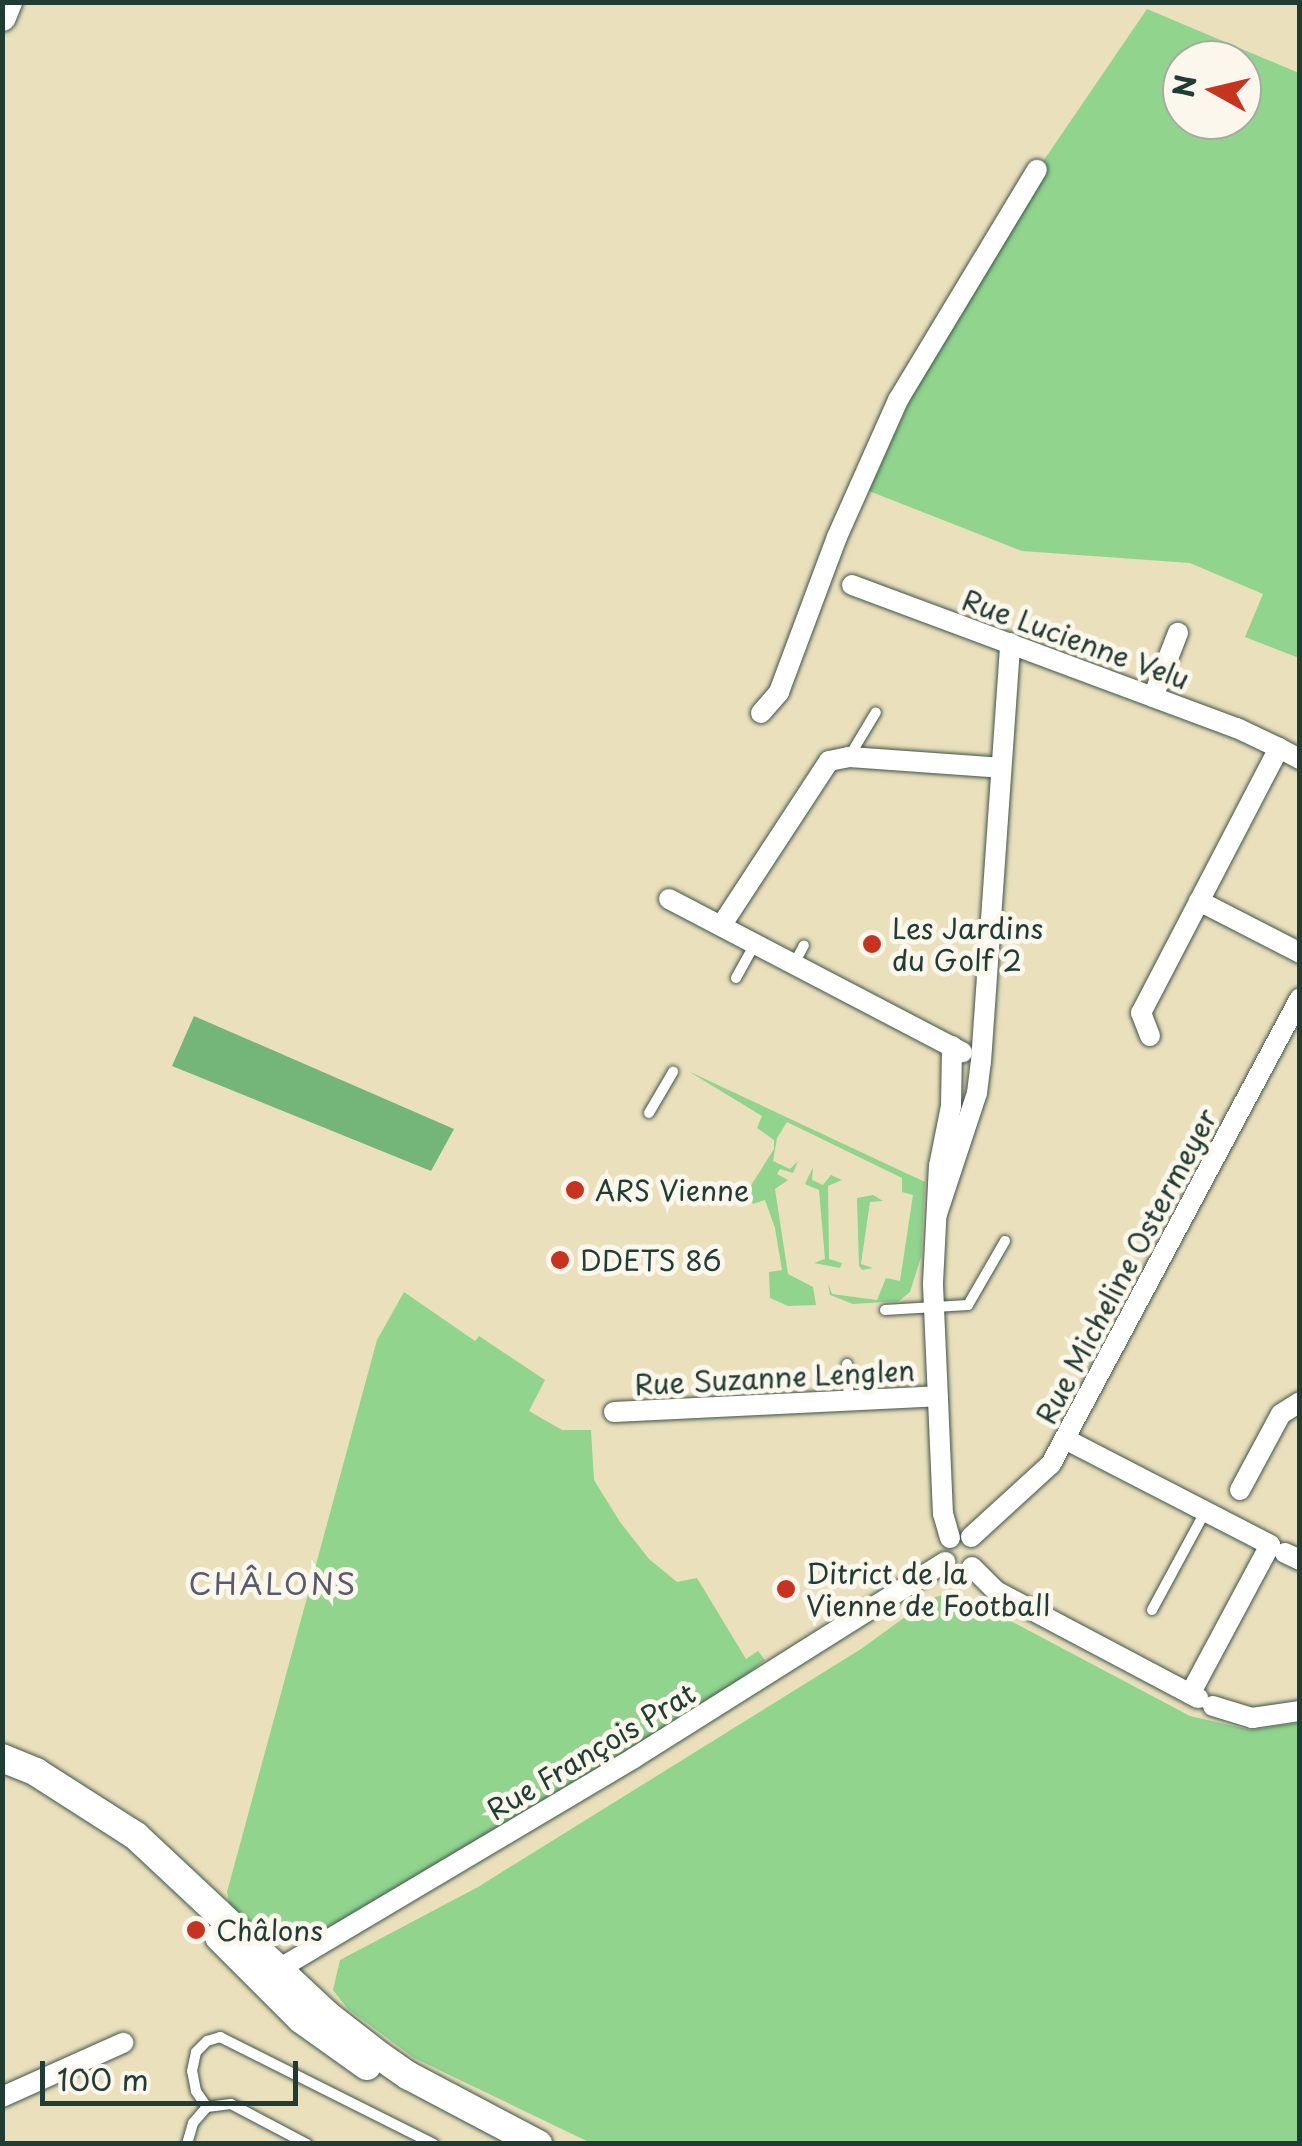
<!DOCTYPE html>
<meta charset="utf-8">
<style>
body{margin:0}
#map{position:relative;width:1302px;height:2146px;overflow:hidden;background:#eae0bc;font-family:"Playpen Sans",sans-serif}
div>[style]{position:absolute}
.green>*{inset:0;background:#90d48e}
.forest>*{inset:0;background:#74b679}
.roads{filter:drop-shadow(0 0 2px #3d5548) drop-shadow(0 0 2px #3d5548)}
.lane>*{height:10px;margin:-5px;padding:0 5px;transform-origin:5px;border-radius:5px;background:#fff}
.street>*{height:20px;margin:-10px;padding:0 10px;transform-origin:10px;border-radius:10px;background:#fff}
.secondary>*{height:28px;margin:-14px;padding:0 14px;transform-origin:14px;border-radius:14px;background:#fff}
.dots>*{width:28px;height:28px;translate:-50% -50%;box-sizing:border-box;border:5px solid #fbf7ec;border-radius:50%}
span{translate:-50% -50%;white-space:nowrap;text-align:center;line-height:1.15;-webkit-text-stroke:10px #fbf7ec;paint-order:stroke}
.street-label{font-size:28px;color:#1f3d34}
.poi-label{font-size:28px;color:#1f3d34}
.left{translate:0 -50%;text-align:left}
.neighbourhood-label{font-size:30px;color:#5b5a6b;letter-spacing:2.5px}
.frame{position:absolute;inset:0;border:5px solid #1f3d34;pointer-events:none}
.north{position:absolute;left:1162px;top:40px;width:100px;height:100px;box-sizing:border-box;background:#fbf7ec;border:2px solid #a3ada2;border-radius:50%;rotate:278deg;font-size:28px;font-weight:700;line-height:40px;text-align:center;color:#1f3d34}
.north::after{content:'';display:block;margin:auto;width:35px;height:45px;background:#c8321e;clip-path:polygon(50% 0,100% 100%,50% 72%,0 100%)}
.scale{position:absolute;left:40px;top:2061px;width:258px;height:45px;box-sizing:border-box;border:5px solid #1f3d34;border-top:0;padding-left:12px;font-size:30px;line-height:35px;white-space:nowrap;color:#1f3d34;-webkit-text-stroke:8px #fbf7ec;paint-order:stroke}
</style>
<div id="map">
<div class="green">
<div style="clip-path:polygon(evenodd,1147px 9px,1299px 73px,1299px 658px,1245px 637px,1263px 594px,1190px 563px,1022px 551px,869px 491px,925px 368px,1044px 160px,1147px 9px,1182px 60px,1242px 60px,1242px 120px,1182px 120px,1182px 60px)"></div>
<div style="clip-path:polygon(688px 1071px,925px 1182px,921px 1257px,910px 1292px,899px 1301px,853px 1304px,830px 1295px,828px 1283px,832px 1294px,877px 1300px,886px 1278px,900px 1281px,913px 1195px,902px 1192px,902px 1178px,787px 1122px,777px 1138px,773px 1161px,790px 1169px,798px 1161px,793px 1173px,780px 1169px,777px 1174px,788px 1180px,775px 1189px,788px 1274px,813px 1287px,816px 1305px,788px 1306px,770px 1298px,769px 1272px,782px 1270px,775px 1228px,765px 1200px,753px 1204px,747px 1192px,774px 1149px,774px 1140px,757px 1128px,762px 1116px)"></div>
<div style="clip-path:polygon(813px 1167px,812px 1180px,823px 1185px,831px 1175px,842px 1180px,828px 1186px,829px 1259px,842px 1263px,840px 1268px,814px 1263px,825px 1259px,819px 1190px,805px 1184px)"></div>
<div style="clip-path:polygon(873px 1195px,883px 1201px,870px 1202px,861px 1264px,873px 1268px,862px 1270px,859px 1266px,857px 1198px)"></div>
<div style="clip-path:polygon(404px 1292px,475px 1341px,479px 1336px,545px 1380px,529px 1411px,562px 1430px,591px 1430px,594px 1480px,620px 1522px,649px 1559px,677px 1582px,697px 1578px,746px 1659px,758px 1651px,765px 1660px,734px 1684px,381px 1902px,307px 1940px,284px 1943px,259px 1934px,230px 1906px,227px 1892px,377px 1340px)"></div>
<div style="clip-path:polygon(954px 1591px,1190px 1716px,1251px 1730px,1299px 1723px,1299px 2143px,591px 2143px,414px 2058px,348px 2009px,333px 1990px,340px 1960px,478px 1887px,861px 1649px,930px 1599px)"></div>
</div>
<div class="forest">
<div style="clip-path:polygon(194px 1016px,454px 1129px,431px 1171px,172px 1066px)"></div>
</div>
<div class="roads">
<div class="lane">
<div style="left:849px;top:757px;width:52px;rotate:-59deg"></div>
<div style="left:794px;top:964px;width:21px;rotate:-62deg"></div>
<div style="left:736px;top:978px;width:39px;rotate:-61deg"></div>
<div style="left:649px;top:1113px;width:48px;rotate:-59.7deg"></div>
<div style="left:885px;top:1310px;width:83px;rotate:-3.4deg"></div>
<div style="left:968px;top:1305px;width:74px;rotate:-60deg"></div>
<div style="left:847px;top:1364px;width:37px;rotate:87deg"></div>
<div style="left:1152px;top:1610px;width:111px;rotate:-61.6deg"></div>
<div style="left:207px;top:2107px;width:19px;rotate:-125deg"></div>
<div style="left:196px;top:2091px;width:20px;rotate:-101deg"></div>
<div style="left:192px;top:2071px;width:19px;rotate:-78deg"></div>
<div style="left:196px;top:2052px;width:16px;rotate:-45deg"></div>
<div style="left:207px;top:2041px;width:14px;rotate:-17deg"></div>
<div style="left:220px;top:2037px;width:239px;rotate:26.6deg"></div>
<div style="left:187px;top:2144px;width:22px;rotate:-74deg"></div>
<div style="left:193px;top:2123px;width:21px;rotate:-49deg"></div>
<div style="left:207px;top:2107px;width:24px;rotate:-7deg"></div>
<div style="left:231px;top:2104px;width:86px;rotate:27.8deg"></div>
</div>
<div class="street">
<div style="left:852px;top:585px;width:411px;rotate:20.4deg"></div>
<div style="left:1237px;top:728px;width:47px;rotate:25.5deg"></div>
<div style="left:1153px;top:697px;width:69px;rotate:-68.7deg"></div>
<div style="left:761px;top:713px;width:28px;rotate:-49deg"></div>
<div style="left:779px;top:692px;width:165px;rotate:-69.5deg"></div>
<div style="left:837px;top:537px;width:150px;rotate:-66deg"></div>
<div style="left:898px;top:400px;width:269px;rotate:-58.9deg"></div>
<div style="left:669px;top:899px;width:331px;rotate:27.6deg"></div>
<div style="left:1199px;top:901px;width:114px;rotate:27.2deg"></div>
<div style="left:721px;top:926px;width:197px;rotate:-56.8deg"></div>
<div style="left:829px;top:761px;width:20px;rotate:-11deg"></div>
<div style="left:849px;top:757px;width:152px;rotate:4.1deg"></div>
<div style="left:1150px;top:1036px;width:25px;rotate:-111deg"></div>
<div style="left:1141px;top:1013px;width:299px;rotate:-62.5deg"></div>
<div style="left:1279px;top:748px;width:24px;rotate:28deg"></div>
<div style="left:937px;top:1214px;width:127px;rotate:-71.7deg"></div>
<div style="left:977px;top:1093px;width:31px;rotate:-83deg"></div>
<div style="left:981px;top:1062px;width:420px;rotate:-86deg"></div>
<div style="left:614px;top:1412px;width:324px;rotate:-2.8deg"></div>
<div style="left:1065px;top:1439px;width:231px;rotate:27.3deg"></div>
<div style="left:1270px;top:1545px;width:169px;rotate:118.2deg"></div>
<div style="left:1240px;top:1490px;width:86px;rotate:-61.7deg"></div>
<div style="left:1281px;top:1414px;width:22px;rotate:-32deg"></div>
<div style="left:971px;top:1537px;width:108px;rotate:-42.4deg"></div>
<div style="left:1051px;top:1464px;width:528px;rotate:-61.88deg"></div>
<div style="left:950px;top:1538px;width:25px;rotate:-106deg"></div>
<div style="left:943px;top:1514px;width:231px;rotate:-92.5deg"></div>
<div style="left:933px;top:1283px;width:117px;rotate:-87.1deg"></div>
<div style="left:939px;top:1166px;width:61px;rotate:-78.7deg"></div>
<div style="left:951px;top:1106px;width:60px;rotate:-89deg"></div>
<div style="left:1285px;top:1553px;width:17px;rotate:25deg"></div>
<div style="left:972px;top:1567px;width:34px;rotate:45deg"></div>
<div style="left:996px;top:1591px;width:229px;rotate:27.9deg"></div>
<div style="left:1213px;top:1706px;width:41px;rotate:17.1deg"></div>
<div style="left:1252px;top:1718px;width:49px;rotate:-8.3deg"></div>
<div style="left:267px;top:1976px;width:427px;rotate:-30.7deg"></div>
<div style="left:634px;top:1758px;width:368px;rotate:-32.2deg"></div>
<div style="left:2px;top:2097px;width:133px;rotate:-24.1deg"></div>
</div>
<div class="secondary">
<div style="left:2px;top:17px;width:16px;rotate:-68deg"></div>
<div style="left:2px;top:1758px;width:37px;rotate:22deg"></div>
<div style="left:36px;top:1772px;width:119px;rotate:32.6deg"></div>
<div style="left:136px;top:1836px;width:260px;rotate:43.1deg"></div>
<div style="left:326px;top:2014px;width:68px;rotate:37.9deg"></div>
<div style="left:380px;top:2056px;width:35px;rotate:35deg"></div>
<div style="left:409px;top:2076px;width:146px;rotate:27.8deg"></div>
<div style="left:219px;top:1937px;width:116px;rotate:45deg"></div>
<div style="left:301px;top:2019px;width:81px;rotate:35.5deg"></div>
</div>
</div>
<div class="dots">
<div style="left:872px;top:944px;background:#c8321e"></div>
<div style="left:575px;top:1190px;background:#c8321e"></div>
<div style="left:560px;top:1260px;background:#c8321e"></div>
<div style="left:786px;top:1589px;background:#c8321e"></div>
<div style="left:196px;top:1930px;background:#c8321e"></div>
</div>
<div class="street-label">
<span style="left:1076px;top:639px;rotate:20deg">Rue Lucienne Velu</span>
<span style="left:1126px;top:1266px;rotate:-62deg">Rue Micheline Ostermeyer</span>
<span style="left:775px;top:1377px;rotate:-3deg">Rue Suzanne Lenglen</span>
<span style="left:591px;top:1751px;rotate:-31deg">Rue François Prat</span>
</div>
<div class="poi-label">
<span class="left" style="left:892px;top:944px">Les Jardins<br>du Golf 2</span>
<span class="left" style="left:595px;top:1190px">ARS Vienne</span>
<span class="left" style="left:580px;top:1260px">DDETS 86</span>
<span class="left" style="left:806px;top:1589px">Ditrict de la<br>Vienne de Football</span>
<span class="left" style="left:216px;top:1930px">Châlons</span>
</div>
<div class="neighbourhood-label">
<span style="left:273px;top:1583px">CHÂLONS</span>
</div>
<div class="frame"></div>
<div class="north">N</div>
<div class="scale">100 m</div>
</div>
